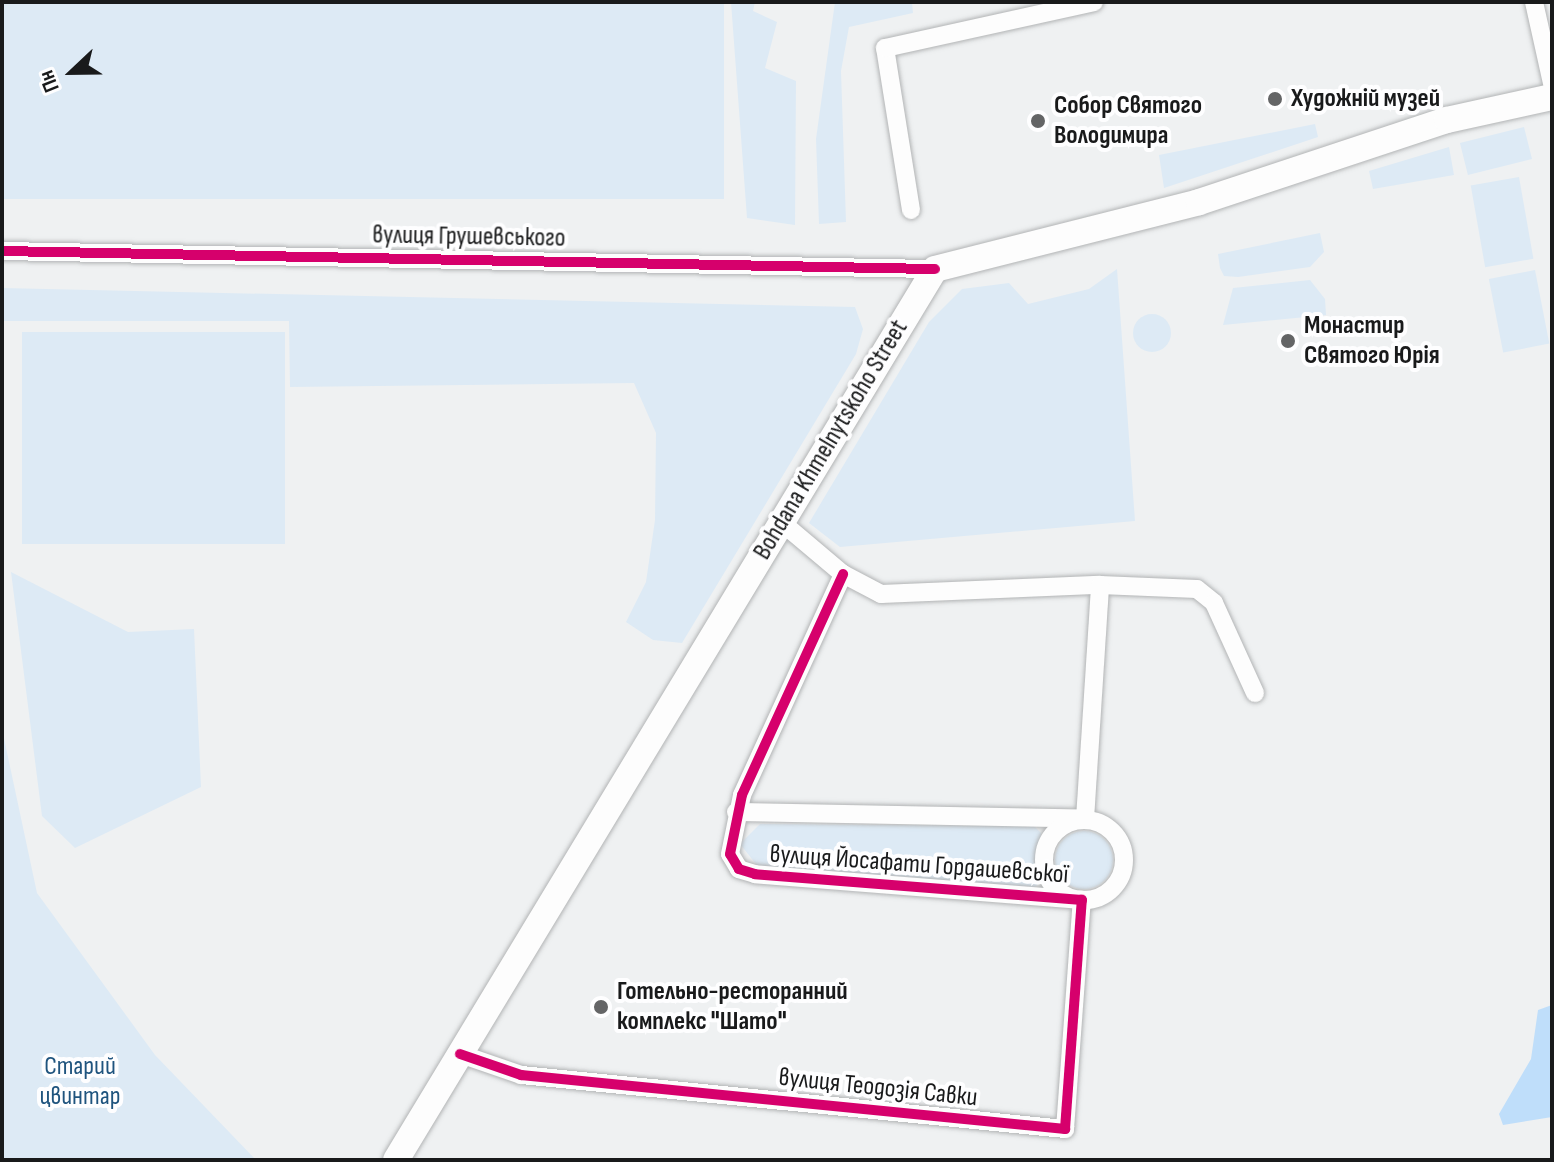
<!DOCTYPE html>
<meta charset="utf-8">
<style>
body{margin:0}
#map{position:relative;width:1554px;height:1162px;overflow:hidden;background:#eff1f2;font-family:"Sofia Sans Condensed",sans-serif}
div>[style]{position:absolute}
.green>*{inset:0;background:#ddeaf5;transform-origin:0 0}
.round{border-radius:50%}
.water>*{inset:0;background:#bfdefa}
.roads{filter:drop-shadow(0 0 2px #b2b4b5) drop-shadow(0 0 2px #b2b4b5)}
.minor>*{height:18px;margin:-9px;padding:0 9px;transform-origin:9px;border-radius:9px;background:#fdfdfd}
.minor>.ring{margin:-9px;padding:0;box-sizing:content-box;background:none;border:18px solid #fdfdfd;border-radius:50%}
.secondary>*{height:26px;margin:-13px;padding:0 13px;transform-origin:13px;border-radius:13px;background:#fdfdfd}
.cycleway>*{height:10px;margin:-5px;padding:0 5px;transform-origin:5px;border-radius:5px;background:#d6006c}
.dots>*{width:22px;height:22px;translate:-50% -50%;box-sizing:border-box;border:4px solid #fefeff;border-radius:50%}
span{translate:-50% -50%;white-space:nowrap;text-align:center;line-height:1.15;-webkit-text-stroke:8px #fefeff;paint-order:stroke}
.poi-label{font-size:26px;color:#191a1b;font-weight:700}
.left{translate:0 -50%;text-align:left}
.street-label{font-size:26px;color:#191a1b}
.park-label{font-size:26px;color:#1f547e}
.frame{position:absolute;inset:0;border:4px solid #191a1b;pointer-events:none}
.north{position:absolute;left:32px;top:32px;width:80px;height:80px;-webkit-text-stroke:6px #fefeff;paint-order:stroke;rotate:248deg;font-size:22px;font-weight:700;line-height:32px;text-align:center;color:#191a1b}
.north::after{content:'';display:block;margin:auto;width:28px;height:36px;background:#191a1b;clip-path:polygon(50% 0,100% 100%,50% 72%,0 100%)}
</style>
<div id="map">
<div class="green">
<div style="left:2px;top:2px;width:722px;height:197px"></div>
<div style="clip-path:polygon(731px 2px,755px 2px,753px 11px,777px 22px,765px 68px,796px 81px,795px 225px,747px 218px)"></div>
<div style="clip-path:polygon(835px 2px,912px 2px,913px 13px,849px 27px,841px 71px,846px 222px,819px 224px,816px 139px)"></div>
<div style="clip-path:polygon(1315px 124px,1318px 137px,1164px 188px,1159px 155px)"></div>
<div style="left:1524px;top:127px;width:33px;height:66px;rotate:76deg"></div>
<div style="clip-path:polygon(1449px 147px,1454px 175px,1373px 189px,1369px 171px)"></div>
<div style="left:1519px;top:177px;width:83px;height:49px;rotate:80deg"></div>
<div style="clip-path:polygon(1320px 233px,1324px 252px,1310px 267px,1238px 277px,1224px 276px,1220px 268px,1218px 254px)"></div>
<div style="clip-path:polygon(1117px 269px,1135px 521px,840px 547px,809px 523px,929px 322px,962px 289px,1009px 283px,1028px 304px,1089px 289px)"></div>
<div style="left:1535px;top:270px;width:75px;height:47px;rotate:79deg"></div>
<div style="clip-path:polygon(1310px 280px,1325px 299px,1326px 315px,1223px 325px,1233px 288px)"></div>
<div style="clip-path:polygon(2px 288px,855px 307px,863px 329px,856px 354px,682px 643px,653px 640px,626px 622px,646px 582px,655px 520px,656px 433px,634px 383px,290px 387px,289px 321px,2px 321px)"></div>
<div class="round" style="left:1133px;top:314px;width:38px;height:38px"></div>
<div style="left:22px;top:332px;width:263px;height:212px"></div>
<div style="clip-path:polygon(11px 572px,128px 632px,194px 629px,201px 787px,75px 848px,42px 816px)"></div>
<div style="clip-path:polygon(2px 729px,37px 893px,155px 1055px,256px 1160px,2px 1160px)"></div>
<div style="clip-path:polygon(760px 824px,1034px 826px,1041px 833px,1040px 882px,1032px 890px,760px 869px,740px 844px)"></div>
<div class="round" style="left:1055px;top:831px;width:58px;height:58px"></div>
</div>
<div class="water">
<div style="clip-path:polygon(1552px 1005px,1552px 1117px,1503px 1125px,1499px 1114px,1531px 1059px,1538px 1010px)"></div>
</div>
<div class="roads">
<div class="minor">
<div style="left:1534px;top:2px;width:83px;rotate:77.5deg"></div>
<div style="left:911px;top:210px;width:164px;rotate:-99.1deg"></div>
<div style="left:885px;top:48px;width:214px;rotate:-12.4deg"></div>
<div style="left:2px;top:251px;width:933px;rotate:1.11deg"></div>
<div style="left:780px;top:521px;width:82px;rotate:40.1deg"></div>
<div style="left:843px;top:574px;width:43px;rotate:27.8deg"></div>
<div style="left:881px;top:594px;width:219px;rotate:-2.4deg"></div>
<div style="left:1100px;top:585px;width:97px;rotate:2.4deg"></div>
<div style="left:1197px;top:589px;width:22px;rotate:39deg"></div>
<div style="left:1214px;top:603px;width:99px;rotate:65.5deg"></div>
<div style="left:736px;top:812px;width:349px;rotate:1.1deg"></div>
<div style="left:1085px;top:819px;width:234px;rotate:-86.3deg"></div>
<div class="ring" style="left:1044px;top:820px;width:62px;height:62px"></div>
<div style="left:460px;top:1054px;width:65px;rotate:19deg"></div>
<div style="left:521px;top:1075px;width:547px;rotate:5.67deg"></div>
<div style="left:1065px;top:1129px;width:230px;rotate:-85.8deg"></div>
<div style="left:1082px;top:900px;width:328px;rotate:-175.5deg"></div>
<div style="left:755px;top:874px;width:17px;rotate:-163deg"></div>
<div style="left:739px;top:869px;width:17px;rotate:-121deg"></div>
<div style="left:730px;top:854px;width:60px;rotate:-78.5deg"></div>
<div style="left:742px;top:795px;width:243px;rotate:-65.4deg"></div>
</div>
<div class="secondary">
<div style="left:396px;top:1160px;width:1041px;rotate:-58.83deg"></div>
<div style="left:935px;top:269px;width:272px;rotate:-14.2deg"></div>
<div style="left:1199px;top:202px;width:261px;rotate:-18.3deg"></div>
<div style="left:1447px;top:120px;width:107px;rotate:-12.4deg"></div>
</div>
</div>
<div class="cycleway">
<div style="left:2px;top:251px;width:933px;rotate:1.11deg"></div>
<div style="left:460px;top:1054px;width:65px;rotate:19deg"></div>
<div style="left:521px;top:1075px;width:547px;rotate:5.67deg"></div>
<div style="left:1065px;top:1129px;width:230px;rotate:-85.8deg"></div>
<div style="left:1082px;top:900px;width:328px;rotate:-175.5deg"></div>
<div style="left:755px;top:874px;width:17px;rotate:-163deg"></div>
<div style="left:739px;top:869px;width:17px;rotate:-121deg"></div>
<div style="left:730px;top:854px;width:60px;rotate:-78.5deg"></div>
<div style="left:742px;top:795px;width:243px;rotate:-65.4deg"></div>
</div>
<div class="dots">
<div style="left:1275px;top:99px;background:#646566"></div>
<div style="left:1038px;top:121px;background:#646566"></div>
<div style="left:1288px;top:341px;background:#646566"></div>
<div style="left:601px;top:1007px;background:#646566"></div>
</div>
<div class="poi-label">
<span class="left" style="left:1291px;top:99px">Художній музей</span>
<span class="left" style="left:1054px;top:121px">Собор Святого<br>Володимира</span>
<span class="left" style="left:1304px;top:341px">Монастир<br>Святого Юрія</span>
<span class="left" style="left:617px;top:1007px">Готельно-ресторанний<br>комплекс "Шато"</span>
</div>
<div class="street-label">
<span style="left:469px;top:237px;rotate:1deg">вулиця Грушевського</span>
<span style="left:831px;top:440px;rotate:-59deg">Bohdana Khmelnytskoho Street</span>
<span style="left:919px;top:865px;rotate:4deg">вулиця Йосафати Гордашевської</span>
<span style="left:878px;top:1088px;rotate:6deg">вулиця Теодозія Савки</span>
</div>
<div class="park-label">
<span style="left:80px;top:1082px">Старий<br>цвинтар</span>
</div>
<div class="frame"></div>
<div class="north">Пн</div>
</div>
